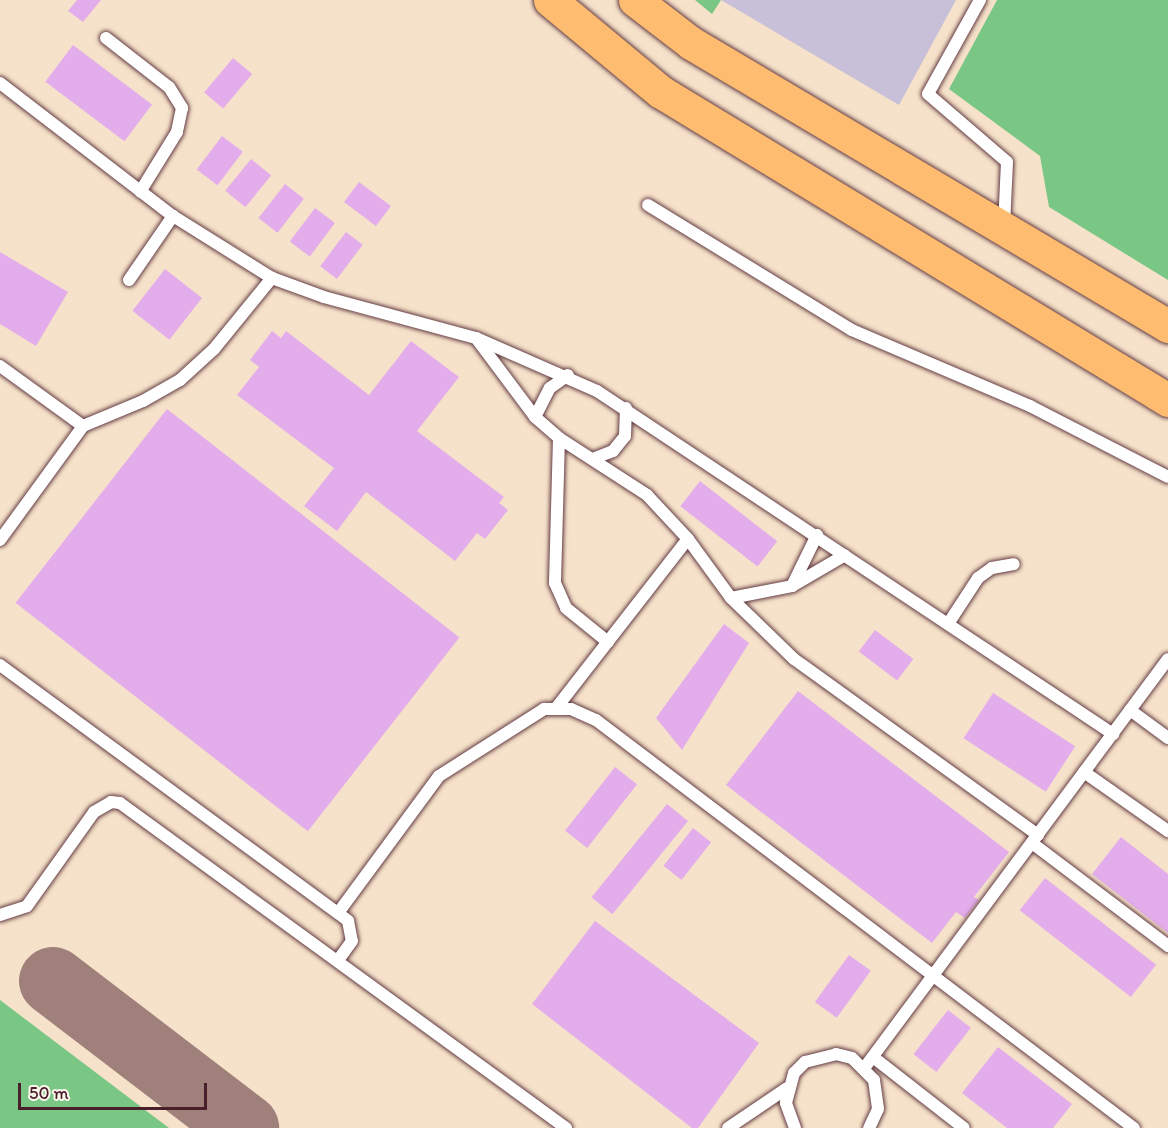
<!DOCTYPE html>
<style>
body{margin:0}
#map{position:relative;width:1168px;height:1128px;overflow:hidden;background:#f6e2ca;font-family:Itim,sans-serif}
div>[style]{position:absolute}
.industrial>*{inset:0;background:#c8bfd8}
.green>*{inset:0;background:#7ac684}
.taxiway>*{height:68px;margin:-34px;padding:0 34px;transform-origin:34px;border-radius:34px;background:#a0807a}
.building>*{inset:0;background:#e3adeb;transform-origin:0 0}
.roads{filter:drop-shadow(0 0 2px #643c43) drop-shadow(0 0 2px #643c43)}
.service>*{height:12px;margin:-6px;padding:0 6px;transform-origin:6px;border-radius:6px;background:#fff}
.primary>*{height:33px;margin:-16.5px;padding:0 16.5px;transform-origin:16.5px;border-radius:16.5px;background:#fdbc6f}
span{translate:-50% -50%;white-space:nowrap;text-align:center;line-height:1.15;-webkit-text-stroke:5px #fbf7ec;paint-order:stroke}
.scale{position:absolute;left:18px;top:1083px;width:189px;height:27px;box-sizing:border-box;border:3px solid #4a1f2b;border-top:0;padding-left:8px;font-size:18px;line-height:21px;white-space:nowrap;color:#4a1f2b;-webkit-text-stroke:4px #fbf7ec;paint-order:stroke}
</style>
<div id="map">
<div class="industrial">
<div style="clip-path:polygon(721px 0,956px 0,899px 105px)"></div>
</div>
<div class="green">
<div style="clip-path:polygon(695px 0,721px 0,712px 14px)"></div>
<div style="clip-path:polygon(997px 0,1168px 0,1168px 280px,1049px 207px,1040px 156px,949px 89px)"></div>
<div style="clip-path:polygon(0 1000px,169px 1128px,0 1128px)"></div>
</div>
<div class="taxiway">
<div style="left:53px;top:981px;width:242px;rotate:37.4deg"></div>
</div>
<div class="building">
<div style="clip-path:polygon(77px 0,101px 0,83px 22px,68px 11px)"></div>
<div style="left:73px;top:45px;width:99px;height:46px;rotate:37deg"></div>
<div style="left:233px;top:58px;width:25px;height:45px;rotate:40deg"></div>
<div style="left:222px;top:136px;width:26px;height:42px;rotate:37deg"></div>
<div style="left:251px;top:159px;width:26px;height:41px;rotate:39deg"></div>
<div style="left:359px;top:182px;width:40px;height:25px;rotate:37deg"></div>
<div style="left:285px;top:184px;width:24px;height:43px;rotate:38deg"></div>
<div style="left:315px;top:208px;width:25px;height:42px;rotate:37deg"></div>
<div style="left:346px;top:232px;width:21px;height:43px;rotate:37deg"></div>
<div style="clip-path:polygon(0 252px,68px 292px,36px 346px,0 324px)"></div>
<div style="left:165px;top:269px;width:47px;height:53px;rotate:38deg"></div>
<div style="clip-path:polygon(272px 331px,281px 338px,286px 331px,369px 395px,411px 341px,459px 377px,417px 431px,504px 497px,499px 503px,508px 510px,485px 539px,477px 533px,455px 561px,366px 492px,337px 531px,304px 506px,334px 468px,237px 395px,259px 367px,250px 360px)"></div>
<div style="left:167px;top:409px;width:371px;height:246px;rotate:38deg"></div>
<div style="left:700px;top:481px;width:98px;height:32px;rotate:38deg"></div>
<div style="clip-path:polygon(724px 624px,749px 643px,682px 750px,656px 718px)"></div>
<div style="left:875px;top:630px;width:48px;height:27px;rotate:37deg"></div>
<div style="clip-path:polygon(798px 691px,1009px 852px,974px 897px,979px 900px,965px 918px,956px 912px,932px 943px,726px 785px)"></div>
<div style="left:993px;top:693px;width:98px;height:54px;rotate:33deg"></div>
<div style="left:615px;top:767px;width:28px;height:81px;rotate:38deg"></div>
<div style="left:667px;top:804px;width:27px;height:120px;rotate:39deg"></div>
<div style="left:693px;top:828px;width:23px;height:48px;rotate:38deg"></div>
<div style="clip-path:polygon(1121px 837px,1168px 874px,1168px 933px,1092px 874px)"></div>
<div style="left:1045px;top:878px;width:141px;height:41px;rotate:38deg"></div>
<div style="clip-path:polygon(595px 921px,759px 1043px,698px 1128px,692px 1128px,532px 1004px)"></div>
<div style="left:849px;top:955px;width:27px;height:58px;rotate:36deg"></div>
<div style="left:948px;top:1010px;width:29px;height:56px;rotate:38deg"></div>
<div style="clip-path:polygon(998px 1047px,1072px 1104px,1053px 1128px,1007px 1128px,962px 1093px)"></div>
</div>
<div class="roads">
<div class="service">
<div style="left:980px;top:0;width:107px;rotate:119deg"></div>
<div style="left:928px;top:94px;width:104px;rotate:40.7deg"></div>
<div style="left:1007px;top:162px;width:64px;rotate:92.7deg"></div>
<div style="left:106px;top:38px;width:80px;rotate:37.9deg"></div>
<div style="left:169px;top:87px;width:25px;rotate:58deg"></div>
<div style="left:182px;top:108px;width:25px;rotate:102deg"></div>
<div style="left:177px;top:132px;width:70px;rotate:121.7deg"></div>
<div style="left:0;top:83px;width:218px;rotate:37.6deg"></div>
<div style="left:173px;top:216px;width:117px;rotate:32.1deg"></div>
<div style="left:272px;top:278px;width:55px;rotate:20.1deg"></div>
<div style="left:324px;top:297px;width:157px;rotate:15.1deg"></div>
<div style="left:476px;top:338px;width:132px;rotate:23.7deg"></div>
<div style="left:597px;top:391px;width:620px;rotate:33.61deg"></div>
<div style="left:648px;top:205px;width:239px;rotate:31.5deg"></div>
<div style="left:852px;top:330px;width:194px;rotate:23.1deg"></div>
<div style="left:1030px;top:406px;width:155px;rotate:27.2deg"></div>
<div style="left:129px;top:280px;width:78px;rotate:-55.5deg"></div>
<div style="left:476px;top:338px;width:99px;rotate:53.2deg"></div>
<div style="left:535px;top:417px;width:32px;rotate:41deg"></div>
<div style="left:559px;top:438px;width:105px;rotate:32.9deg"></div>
<div style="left:647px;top:495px;width:60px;rotate:47deg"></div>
<div style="left:688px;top:539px;width:73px;rotate:53.9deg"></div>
<div style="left:731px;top:598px;width:88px;rotate:44.1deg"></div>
<div style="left:794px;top:659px;width:301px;rotate:35.8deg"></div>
<div style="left:0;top:366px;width:102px;rotate:35.9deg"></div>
<div style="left:535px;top:417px;width:33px;rotate:-63deg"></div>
<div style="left:550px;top:388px;width:22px;rotate:-36deg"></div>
<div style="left:559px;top:438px;width:145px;rotate:91.6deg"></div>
<div style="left:555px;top:583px;width:27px;rotate:66deg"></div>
<div style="left:566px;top:608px;width:54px;rotate:39deg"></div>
<div style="left:595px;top:458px;width:19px;rotate:-21deg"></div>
<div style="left:613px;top:451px;width:19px;rotate:-51deg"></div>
<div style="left:625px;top:436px;width:28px;rotate:-88deg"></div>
<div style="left:0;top:540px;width:141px;rotate:-53.9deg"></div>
<div style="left:83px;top:426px;width:65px;rotate:-22.6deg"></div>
<div style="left:143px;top:401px;width:43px;rotate:-29.6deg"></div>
<div style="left:180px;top:380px;width:46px;rotate:-42.4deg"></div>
<div style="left:214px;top:349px;width:92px;rotate:-50.8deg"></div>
<div style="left:792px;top:586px;width:57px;rotate:-63.9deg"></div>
<div style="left:731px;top:598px;width:62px;rotate:-11.1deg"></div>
<div style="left:792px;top:586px;width:61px;rotate:-30.3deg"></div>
<div style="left:948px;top:624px;width:55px;rotate:-56.9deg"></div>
<div style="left:978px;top:578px;width:17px;rotate:-36deg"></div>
<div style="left:992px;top:568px;width:22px;rotate:-10deg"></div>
<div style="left:0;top:665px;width:432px;rotate:36.3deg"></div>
<div style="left:348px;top:921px;width:20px;rotate:79deg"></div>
<div style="left:352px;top:941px;width:22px;rotate:126deg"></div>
<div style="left:557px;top:707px;width:213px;rotate:-52.1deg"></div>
<div style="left:1130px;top:710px;width:47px;rotate:36.4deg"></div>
<div style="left:1084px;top:772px;width:103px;rotate:35.1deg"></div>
<div style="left:1032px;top:843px;width:171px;rotate:37.1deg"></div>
<div style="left:338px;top:913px;width:170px;rotate:-53.6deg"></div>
<div style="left:439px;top:776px;width:125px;rotate:-32.5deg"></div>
<div style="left:544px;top:709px;width:27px"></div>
<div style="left:571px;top:709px;width:27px;rotate:24deg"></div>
<div style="left:596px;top:720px;width:675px;rotate:37.18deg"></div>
<div style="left:0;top:915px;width:28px;rotate:-18deg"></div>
<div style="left:27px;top:906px;width:115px;rotate:-54.5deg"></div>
<div style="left:94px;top:812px;width:20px;rotate:-30deg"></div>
<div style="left:111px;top:802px;width:9px;rotate:6deg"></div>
<div style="left:120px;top:803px;width:552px;rotate:36.08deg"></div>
<div style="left:873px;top:1057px;width:115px;rotate:38deg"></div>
<div style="left:865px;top:1067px;width:508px;rotate:-53.4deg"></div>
<div style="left:728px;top:1128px;width:71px;rotate:-34.1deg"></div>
<div style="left:795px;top:1128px;width:27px;rotate:-110deg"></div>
<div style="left:786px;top:1103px;width:31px;rotate:-75deg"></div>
<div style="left:794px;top:1073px;width:16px;rotate:-45deg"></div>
<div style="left:805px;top:1062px;width:32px;rotate:-14deg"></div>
<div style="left:836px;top:1054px;width:16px;rotate:14deg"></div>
<div style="left:852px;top:1058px;width:31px;rotate:45deg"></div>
<div style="left:874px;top:1080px;width:29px;rotate:82deg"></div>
<div style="left:878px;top:1109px;width:21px;rotate:115deg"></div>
</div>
<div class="primary">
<div style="left:550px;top:0;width:144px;rotate:39.7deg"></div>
<div style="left:661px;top:92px;width:593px;rotate:31.28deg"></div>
<div style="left:635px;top:0;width:71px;rotate:37.5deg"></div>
<div style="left:691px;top:43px;width:555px;rotate:30.68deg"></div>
</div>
</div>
<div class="scale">50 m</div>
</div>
